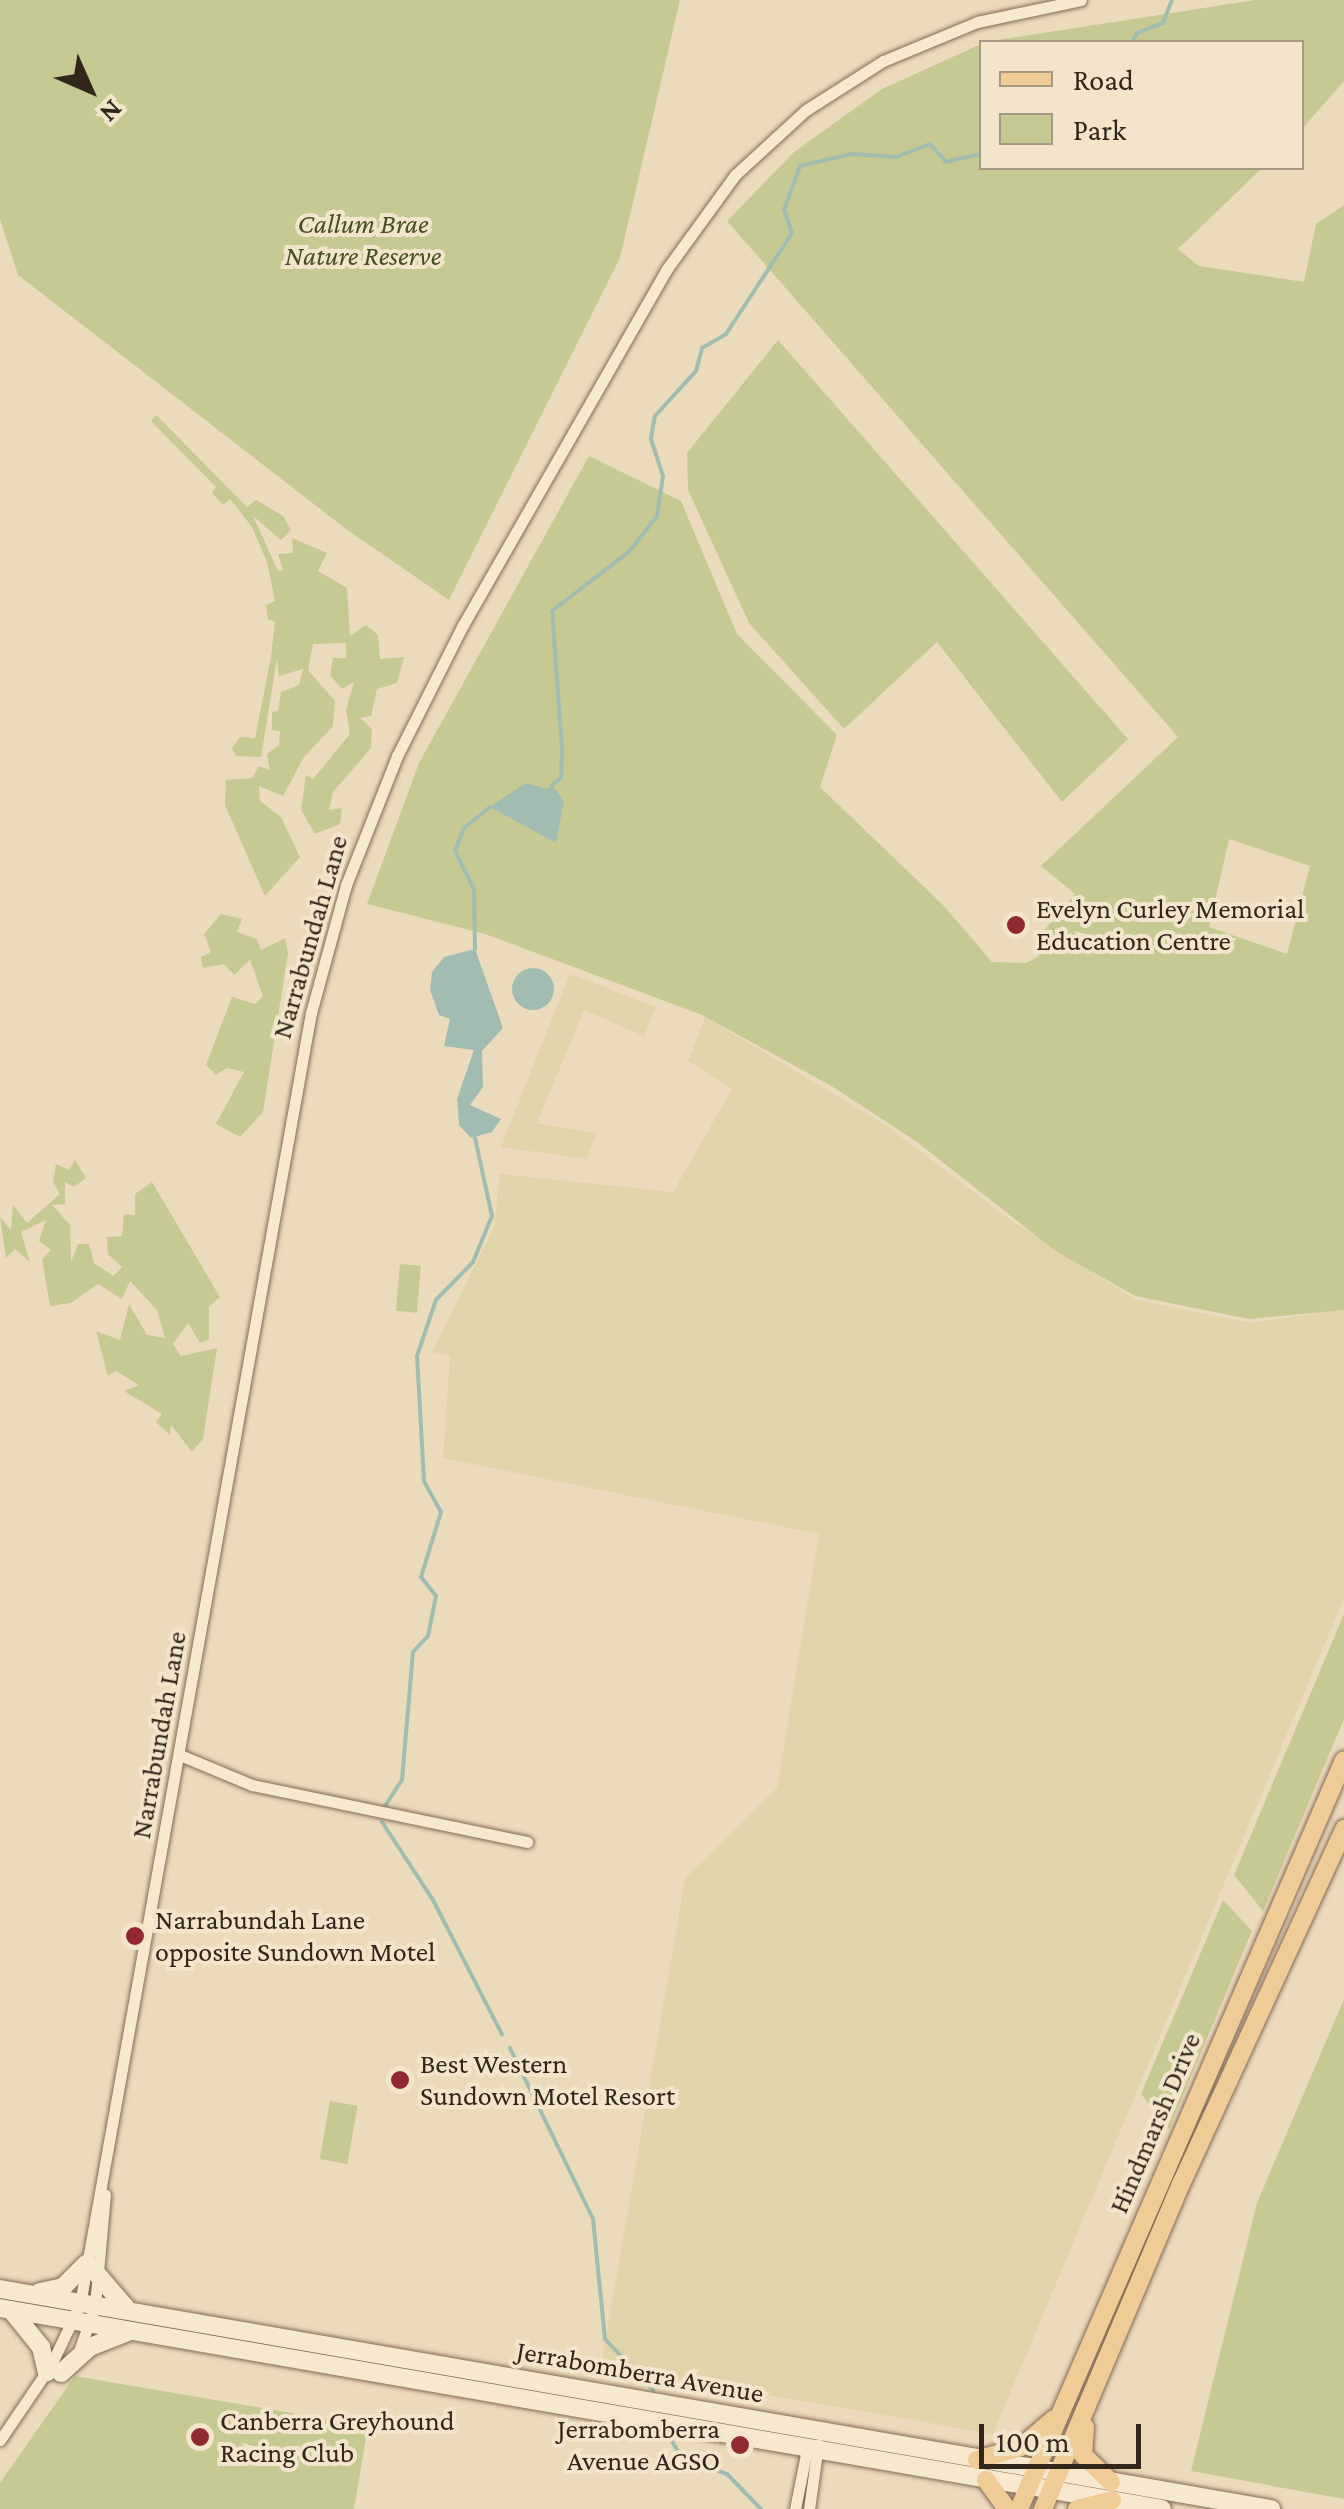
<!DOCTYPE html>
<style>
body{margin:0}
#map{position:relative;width:1344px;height:2509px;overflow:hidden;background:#ecdabd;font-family:"Crimson Pro",serif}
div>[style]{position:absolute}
.farmland>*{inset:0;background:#e1d4ab}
.green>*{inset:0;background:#c7c992;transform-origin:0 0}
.water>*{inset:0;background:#a1bdb2}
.round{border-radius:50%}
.stream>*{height:4px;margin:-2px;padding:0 2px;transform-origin:2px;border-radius:2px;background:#a1bdb2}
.roads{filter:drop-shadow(0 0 2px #836b57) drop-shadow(0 0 2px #836b57)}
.street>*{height:11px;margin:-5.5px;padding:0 5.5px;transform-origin:5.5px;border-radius:5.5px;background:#f7e8d0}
.secondary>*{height:18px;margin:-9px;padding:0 9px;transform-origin:9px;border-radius:9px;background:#f7e8d0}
.primary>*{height:18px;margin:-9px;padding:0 9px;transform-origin:9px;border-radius:9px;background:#efcb95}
.dots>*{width:28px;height:28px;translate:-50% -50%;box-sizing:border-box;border:5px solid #f3e5cc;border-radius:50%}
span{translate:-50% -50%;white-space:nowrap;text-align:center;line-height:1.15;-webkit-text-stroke:8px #f3e5cc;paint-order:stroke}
.park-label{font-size:28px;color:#474e23;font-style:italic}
.poi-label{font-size:28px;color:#32251b}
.left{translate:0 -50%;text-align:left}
.right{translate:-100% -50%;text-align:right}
.street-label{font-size:28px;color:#32251b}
.legend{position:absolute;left:979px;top:40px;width:325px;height:130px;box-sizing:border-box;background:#f3e5cc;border:2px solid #a69885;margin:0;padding:12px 18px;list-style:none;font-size:30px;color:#32251b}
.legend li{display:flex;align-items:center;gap:20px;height:50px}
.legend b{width:50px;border:2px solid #a69885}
.north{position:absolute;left:40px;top:40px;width:100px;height:100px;-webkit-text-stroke:8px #f3e5cc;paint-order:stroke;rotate:135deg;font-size:28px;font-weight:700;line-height:40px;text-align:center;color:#32251b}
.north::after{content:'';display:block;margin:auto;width:35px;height:45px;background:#32251b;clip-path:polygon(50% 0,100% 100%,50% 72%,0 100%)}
.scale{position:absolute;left:979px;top:2424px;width:162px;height:45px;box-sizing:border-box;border:5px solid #32251b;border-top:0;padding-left:12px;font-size:30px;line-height:35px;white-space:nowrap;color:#32251b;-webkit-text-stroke:8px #f3e5cc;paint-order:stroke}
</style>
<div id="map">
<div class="farmland">
<div style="clip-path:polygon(570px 974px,656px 1007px,644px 1036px,584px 1010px,537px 1123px,596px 1133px,587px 1159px,501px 1147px)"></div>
<div style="clip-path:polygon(705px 1017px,884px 1124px,1012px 1221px,1136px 1300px,1251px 1323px,1344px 1309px,1344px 1598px,993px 2434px,601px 2366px,685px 1879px,777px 1788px,819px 1534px,443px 1458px,450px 1356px,432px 1352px,494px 1227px,500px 1174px,673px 1192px,732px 1089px,688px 1061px)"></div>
</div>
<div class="green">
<div style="clip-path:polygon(0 0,680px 0,620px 258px,449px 600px,346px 529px,18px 275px,0 219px)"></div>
<div style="clip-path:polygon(1255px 0,1344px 0,1344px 81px,1302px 129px,1302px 42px,985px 42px)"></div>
<div style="clip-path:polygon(evenodd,981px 44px,982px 168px,1262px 168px,1178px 249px,1199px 266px,1304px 282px,1316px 224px,1344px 205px,1344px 1310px,1249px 1319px,1135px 1296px,1054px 1250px,917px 1142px,833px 1087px,702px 1015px,485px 934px,367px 904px,419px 763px,589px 456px,681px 501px,737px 634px,837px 735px,820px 787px,943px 905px,992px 962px,1026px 963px,1039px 956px,1036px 940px,1075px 894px,1041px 866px,1178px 737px,727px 221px,794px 152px,882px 89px,981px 44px,1229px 839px,1310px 866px,1287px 954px,1209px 927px,1229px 839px)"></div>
<div style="clip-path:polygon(778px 340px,1128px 739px,1062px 802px,937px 642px,844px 729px,749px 623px,688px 490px,687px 453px)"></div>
<div style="clip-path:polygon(156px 415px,247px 507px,256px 500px,283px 516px,291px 530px,281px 540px,253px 516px,278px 571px,283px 570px,278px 554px,293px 553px,292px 538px,327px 553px,318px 571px,347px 588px,350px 636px,366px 625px,378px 635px,380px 659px,404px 657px,397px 683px,377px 689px,371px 716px,360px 718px,372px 729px,371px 748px,333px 792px,329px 810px,342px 808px,340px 824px,315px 834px,301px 810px,306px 775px,313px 779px,350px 734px,346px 710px,354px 682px,342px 689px,330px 675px,333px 658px,346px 658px,346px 643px,313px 644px,308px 670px,335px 701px,333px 726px,304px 757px,283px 796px,259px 786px,260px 801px,281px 817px,300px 857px,265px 896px,225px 805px,226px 780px,252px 778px,259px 766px,270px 770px,267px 754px,279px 745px,280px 731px,272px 730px,272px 712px,278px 711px,281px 692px,299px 685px,303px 669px,279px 676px,277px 659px,261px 757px,236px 756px,232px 748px,240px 737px,255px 738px,271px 657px,275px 621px,268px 620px,266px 605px,275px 601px,267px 562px,252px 527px,230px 499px,223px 505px,212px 493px,216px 487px,151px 421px)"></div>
<div style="clip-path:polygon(221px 914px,242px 919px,237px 932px,257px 939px,261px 950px,285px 938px,288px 953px,263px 1112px,240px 1137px,216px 1124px,244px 1072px,227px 1068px,216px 1075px,206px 1065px,232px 997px,255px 1004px,263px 996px,250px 960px,234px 975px,224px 964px,203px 968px,201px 957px,211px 952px,204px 934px)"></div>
<div style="clip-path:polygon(75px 1160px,86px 1178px,74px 1187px,65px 1182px,65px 1204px,52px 1205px,70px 1225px,71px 1262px,78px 1244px,89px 1244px,94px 1263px,113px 1276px,122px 1267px,108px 1254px,107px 1237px,122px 1236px,124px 1214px,135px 1215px,135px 1194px,152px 1182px,220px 1297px,209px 1307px,209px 1339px,200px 1343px,188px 1323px,173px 1344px,181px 1356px,217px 1348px,203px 1439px,192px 1452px,171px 1425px,170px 1435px,156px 1422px,162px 1414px,124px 1391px,139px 1385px,116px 1371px,108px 1376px,96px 1331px,120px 1340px,129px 1304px,147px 1335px,165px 1338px,157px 1310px,130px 1281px,122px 1299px,98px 1284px,71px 1303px,50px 1306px,42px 1259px,51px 1250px,39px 1241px,46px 1220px,21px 1232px,30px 1262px,15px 1249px,6px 1258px,0 1217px,11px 1230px,13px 1205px,27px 1223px,60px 1194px,53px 1182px,56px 1164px,69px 1170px)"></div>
<div style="left:400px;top:1264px;width:21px;height:47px;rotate:5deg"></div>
<div style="clip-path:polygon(1344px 1614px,1344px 1719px,1263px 1911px,1234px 1875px)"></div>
<div style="clip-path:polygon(1223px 1900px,1252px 1931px,1169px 2129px,1141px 2094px)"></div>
<div style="clip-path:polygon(1344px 1999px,1344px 2499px,1191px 2471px,1257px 2203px)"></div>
<div style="left:330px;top:2101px;width:28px;height:59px;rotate:10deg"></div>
<div style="clip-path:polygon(75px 2376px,368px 2426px,354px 2509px,0 2509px,0 2483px)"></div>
</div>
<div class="water">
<div style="clip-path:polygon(525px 783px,547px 789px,552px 785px,564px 801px,556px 843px,490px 807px)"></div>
<div style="clip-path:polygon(475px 949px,503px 1028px,482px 1051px,483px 1087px,470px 1105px,501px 1119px,492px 1132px,471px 1138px,459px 1125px,457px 1099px,474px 1050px,444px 1046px,450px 1019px,439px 1015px,430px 990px,432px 972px,444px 957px)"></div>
<div class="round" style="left:512px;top:968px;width:42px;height:42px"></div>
</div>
<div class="stream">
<div style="left:1132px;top:42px;width:10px;rotate:-61deg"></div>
<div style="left:1137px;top:33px;width:28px;rotate:-21deg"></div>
<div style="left:1163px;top:23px;width:25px;rotate:-69deg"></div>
<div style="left:552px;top:785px;width:11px;rotate:-38deg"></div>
<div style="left:561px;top:778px;width:29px;rotate:-88deg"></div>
<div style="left:562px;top:749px;width:138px;rotate:-94.1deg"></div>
<div style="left:552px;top:611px;width:98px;rotate:-37.6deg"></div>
<div style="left:630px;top:551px;width:44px;rotate:-52.4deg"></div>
<div style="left:657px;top:516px;width:40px;rotate:-81.5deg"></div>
<div style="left:663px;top:476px;width:40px;rotate:-108deg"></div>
<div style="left:651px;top:438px;width:22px;rotate:-80deg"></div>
<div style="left:655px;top:416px;width:61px;rotate:-47.7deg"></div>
<div style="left:696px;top:371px;width:24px;rotate:-75deg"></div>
<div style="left:702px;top:348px;width:28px;rotate:-30deg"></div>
<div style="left:726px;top:334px;width:121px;rotate:-56.8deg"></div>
<div style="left:792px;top:233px;width:24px;rotate:-109deg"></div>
<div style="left:784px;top:210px;width:47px;rotate:-70deg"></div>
<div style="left:800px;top:166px;width:52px;rotate:-13.2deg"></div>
<div style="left:851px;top:154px;width:45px;rotate:3.8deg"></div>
<div style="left:896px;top:157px;width:36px;rotate:-21deg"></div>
<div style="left:930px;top:144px;width:24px;rotate:48deg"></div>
<div style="left:946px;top:162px;width:37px;rotate:-13deg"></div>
<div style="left:475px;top:949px;width:60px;rotate:-91deg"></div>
<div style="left:474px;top:889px;width:42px;rotate:-116.6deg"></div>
<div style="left:455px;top:851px;width:25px;rotate:-69deg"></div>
<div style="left:464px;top:828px;width:33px;rotate:-39deg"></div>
<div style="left:385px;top:1806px;width:31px;rotate:-57deg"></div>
<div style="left:402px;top:1780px;width:128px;rotate:-85.1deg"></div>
<div style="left:413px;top:1652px;width:22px;rotate:-47deg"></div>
<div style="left:428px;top:1636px;width:41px;rotate:-78.7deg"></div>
<div style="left:436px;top:1596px;width:24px;rotate:-128deg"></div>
<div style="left:421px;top:1577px;width:68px;rotate:-72.9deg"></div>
<div style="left:441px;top:1512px;width:35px;rotate:-119deg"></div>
<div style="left:424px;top:1481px;width:125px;rotate:-93.2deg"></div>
<div style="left:417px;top:1356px;width:59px;rotate:-71.3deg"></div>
<div style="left:436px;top:1300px;width:53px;rotate:-45.8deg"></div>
<div style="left:473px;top:1262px;width:50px;rotate:-67.6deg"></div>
<div style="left:492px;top:1216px;width:80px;rotate:-102.3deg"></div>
<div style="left:382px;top:1822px;width:93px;rotate:56.8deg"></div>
<div style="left:433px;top:1900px;width:151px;rotate:62.8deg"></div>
<div style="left:510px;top:2048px;width:190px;rotate:64.1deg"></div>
<div style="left:593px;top:2219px;width:121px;rotate:84.3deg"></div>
<div style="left:605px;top:2339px;width:70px;rotate:46.7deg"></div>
<div style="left:667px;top:2433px;width:29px;rotate:59deg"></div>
<div style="left:682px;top:2458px;width:48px;rotate:19.6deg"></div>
<div style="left:727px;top:2474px;width:49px;rotate:45.8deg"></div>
</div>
<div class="roads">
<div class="street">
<div style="left:180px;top:1755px;width:78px;rotate:22.6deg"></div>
<div style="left:252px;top:1785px;width:281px;rotate:11.7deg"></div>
<div style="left:79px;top:2351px;width:48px;rotate:-70.4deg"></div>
<div style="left:95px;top:2306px;width:112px;rotate:-84.9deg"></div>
<div style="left:0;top:2440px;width:91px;rotate:-55.8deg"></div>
<div style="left:51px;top:2365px;width:68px;rotate:-64.6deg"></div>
<div style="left:80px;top:2304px;width:1312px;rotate:-79.86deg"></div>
<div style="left:311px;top:1013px;width:133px;rotate:-74.7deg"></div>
<div style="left:346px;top:885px;width:139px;rotate:-68.4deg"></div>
<div style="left:397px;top:756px;width:147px;rotate:-63.3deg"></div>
<div style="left:463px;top:625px;width:409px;rotate:-60.2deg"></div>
<div style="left:666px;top:270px;width:117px;rotate:-54deg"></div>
<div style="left:735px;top:175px;width:96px;rotate:-42.5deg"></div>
<div style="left:806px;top:110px;width:91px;rotate:-32.5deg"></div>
<div style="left:883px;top:61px;width:102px;rotate:-22.5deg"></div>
<div style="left:977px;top:22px;width:106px;rotate:-11.9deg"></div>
<div style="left:795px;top:2509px;width:66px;rotate:-78.7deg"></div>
<div style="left:809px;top:2509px;width:65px;rotate:-82deg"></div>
</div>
<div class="secondary">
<div style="left:97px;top:2274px;width:48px;rotate:49.3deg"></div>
<div style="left:0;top:2289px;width:1290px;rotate:9.82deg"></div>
<div style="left:40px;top:2292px;width:24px;rotate:-12deg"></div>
<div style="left:63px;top:2287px;width:33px;rotate:-45deg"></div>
<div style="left:0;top:2308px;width:1179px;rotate:9.81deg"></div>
<div style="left:11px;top:2310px;width:48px;rotate:51deg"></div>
<div style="left:41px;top:2347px;width:26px;rotate:77deg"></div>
<div style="left:61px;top:2373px;width:39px;rotate:-42deg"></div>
<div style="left:90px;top:2347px;width:43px;rotate:-21.8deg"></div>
</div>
<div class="primary">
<div style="left:1085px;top:2427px;width:28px;rotate:94deg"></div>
<div style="left:1083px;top:2455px;width:39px;rotate:44deg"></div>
<div style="left:977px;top:2460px;width:46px;rotate:-16.5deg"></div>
<div style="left:1021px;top:2447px;width:43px;rotate:-40.3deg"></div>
<div style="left:986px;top:2480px;width:36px;rotate:54deg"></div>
<div style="left:1019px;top:2509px;width:816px;rotate:-66.54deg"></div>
<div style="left:1043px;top:2509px;width:353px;rotate:-67deg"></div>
<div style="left:1181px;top:2184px;width:391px;rotate:-65.3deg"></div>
<div style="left:1077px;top:2509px;width:36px;rotate:-14deg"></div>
</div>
</div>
<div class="dots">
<div style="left:1016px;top:925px;background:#902933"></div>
<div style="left:135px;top:1936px;background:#902933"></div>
<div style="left:400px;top:2080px;background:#902933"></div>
<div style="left:200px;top:2437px;background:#902933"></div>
<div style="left:740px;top:2445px;background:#902933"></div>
</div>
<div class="park-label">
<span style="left:363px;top:240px">Callum Brae<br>Nature Reserve</span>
</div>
<div class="poi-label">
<span class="left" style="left:1036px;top:925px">Evelyn Curley Memorial<br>Education Centre</span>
<span class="left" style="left:155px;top:1936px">Narrabundah Lane<br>opposite Sundown Motel</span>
<span class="left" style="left:420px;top:2080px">Best Western<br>Sundown Motel Resort</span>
<span class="left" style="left:220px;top:2437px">Canberra Greyhound<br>Racing Club</span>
<span class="right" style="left:720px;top:2445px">Jerrabomberra<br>Avenue AGSO</span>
</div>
<div class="street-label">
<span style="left:310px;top:937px;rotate:-74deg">Narrabundah Lane</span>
<span style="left:159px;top:1735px;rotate:-80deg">Narrabundah Lane</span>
<span style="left:1155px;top:2123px;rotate:-67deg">Hindmarsh Drive</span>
<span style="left:640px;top:2372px;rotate:10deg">Jerrabomberra Avenue</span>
</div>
<ul class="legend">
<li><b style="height:12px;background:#efcb95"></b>Road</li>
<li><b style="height:28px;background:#c7c992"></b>Park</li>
</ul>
<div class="north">N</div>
<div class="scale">100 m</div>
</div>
